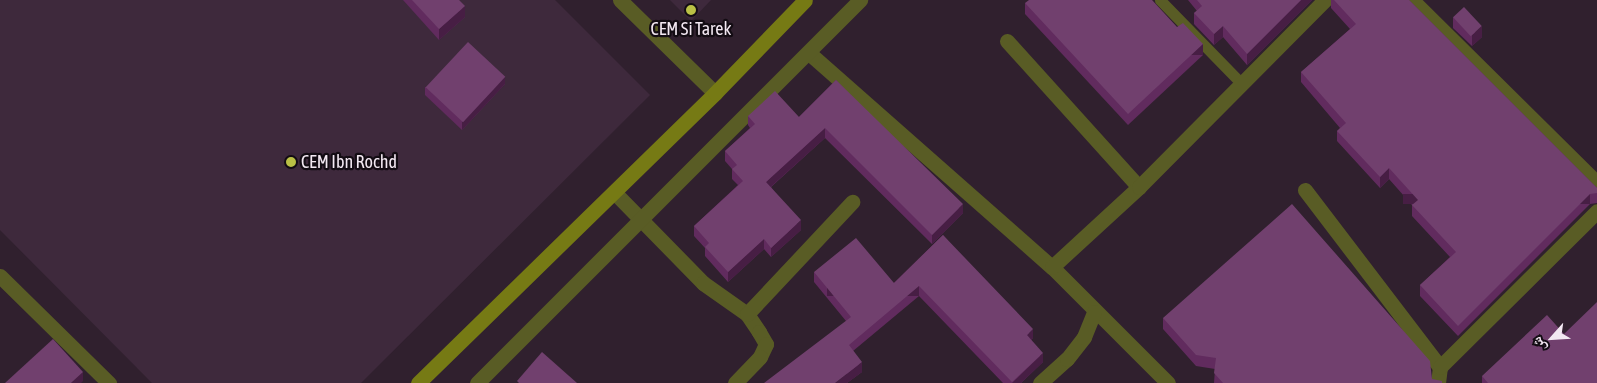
<!DOCTYPE html>
<meta charset="utf-8">
<style>
body{margin:0}
#map{position:relative;width:1597px;height:383px;overflow:hidden;background:#30202e;font-family:"Asap Condensed","Noto Naskh Arabic",sans-serif}
div>[style]{position:absolute}
.built>*{inset:0;background:#3e293c}
.service>*{height:11px;margin:-5.5px;padding:0 5.5px;transform-origin:5.5px;border-radius:5.5px;background:#595c25}
.minor>*{height:15px;margin:-7.5px;padding:0 7.5px;transform-origin:7.5px;border-radius:7.5px;background:#595c25}
.secondary>*{height:15px;margin:-7.5px;padding:0 7.5px;transform-origin:7.5px;border-radius:7.5px;background:#767a14}
.wall>*{inset:0;background:#612b5e}
.shaded-wall>*{inset:0;background:#471e44;transform-origin:0 0}
.building>*{inset:0;background:#71406e;transform-origin:0 0}
.dots>*{width:14px;height:14px;translate:-50% -50%;box-sizing:border-box;border:2px solid #130c13;border-radius:50%}
span{translate:-50% -50%;white-space:nowrap;text-align:center;line-height:1.15;-webkit-text-stroke:4.5px #130c13;paint-order:stroke}
.poi-label{font-size:18px;color:#f3e8f2}
.left{translate:0 -50%;text-align:left}
.north{position:absolute;left:1527px;top:313px;width:50px;height:50px;-webkit-text-stroke:4px #130c13;paint-order:stroke;rotate:244deg;font-size:14px;font-weight:700;line-height:20px;text-align:center;color:#f3e8f2}
.north::after{content:'';display:block;margin:auto;width:18px;height:22px;background:#f3e8f2;clip-path:polygon(50% 0,100% 100%,50% 72%,0 100%)}
</style>
<div id="map">
<div class="built">
<div style="clip-path:polygon(0 0,555px 0,650px 95px,361px 383px,152px 383px,0 230px)"></div>
<div style="clip-path:polygon(670px 0,711px 0,691px 21px)"></div>
</div>
<div class="service">
<div style="left:1160px;top:0;width:117px;rotate:45.7deg"></div>
</div>
<div class="minor">
<div style="left:620px;top:0;width:133px;rotate:44.4deg"></div>
<div style="left:1412px;top:0;width:260px;rotate:44.7deg"></div>
<div style="left:1007px;top:41px;width:197px;rotate:47.9deg"></div>
<div style="left:809px;top:53px;width:324px;rotate:41.4deg"></div>
<div style="left:1052px;top:267px;width:164px;rotate:45deg"></div>
<div style="left:1305px;top:190px;width:223px;rotate:52.7deg"></div>
<div style="left:614px;top:192px;width:127px;rotate:45.6deg"></div>
<div style="left:703px;top:283px;width:54px;rotate:35.2deg"></div>
<div style="left:747px;top:314px;width:22px;rotate:56deg"></div>
<div style="left:759px;top:332px;width:14px;rotate:60deg"></div>
<div style="left:766px;top:344px;width:14px;rotate:115deg"></div>
<div style="left:760px;top:357px;width:36px;rotate:134deg"></div>
<div style="left:1052px;top:267px;width:118px;rotate:-42.6deg"></div>
<div style="left:1139px;top:187px;width:264px;rotate:-45.2deg"></div>
<div style="left:0;top:276px;width:153px;rotate:44.5deg"></div>
<div style="left:747px;top:314px;width:154px;rotate:-46.8deg"></div>
<div style="left:477px;top:383px;width:542px;rotate:-45deg"></div>
<div style="left:1040px;top:383px;width:36px;rotate:-42deg"></div>
<div style="left:1067px;top:359px;width:28px;rotate:-52deg"></div>
<div style="left:1084px;top:337px;width:27px;rotate:-68deg"></div>
<div style="left:1438px;top:383px;width:16px;rotate:-83deg"></div>
<div style="left:1440px;top:367px;width:221px;rotate:-44.8deg"></div>
</div>
<div class="secondary">
<div style="left:418px;top:383px;width:415px;rotate:-44.3deg"></div>
<div style="left:715px;top:93px;width:129px;rotate:-45.9deg"></div>
</div>
<div class="wall">
<div style="clip-path:polygon(403px 0,459px 0,465px 17px,439px 40px)"></div>
<div style="clip-path:polygon(1188px 0,1312px 0,1247px 65px,1223px 37px,1214px 45px,1194px 24px,1194px 13px,1197px 11px)"></div>
<div style="clip-path:polygon(1331px 0,1409px 0,1597px 188px,1597px 203px,1590px 204px,1458px 336px,1420px 296px,1420px 285px,1450px 257px,1412px 216px,1412px 205px,1389px 179px,1380px 188px,1337px 141px,1337px 131px,1340px 128px,1301px 82px,1301px 72px,1350px 29px,1331px 8px)"></div>
<div style="clip-path:polygon(1025px 3px,1203px 55px,1128px 125px,1025px 14px)"></div>
<div style="clip-path:polygon(1453px 17px,1482px 37px,1472px 46px,1453px 28px)"></div>
<div style="clip-path:polygon(836px 80px,963px 213px,932px 244px,825px 138px,771px 187px,801px 230px,771px 257px,764px 249px,728px 282px,705px 256px,705px 248px,694px 236px,694px 226px,738px 185px,732px 179px,732px 169px,725px 161px,725px 151px,750px 128px,748px 125px,748px 116px,799px 117px)"></div>
<div style="clip-path:polygon(505px 84px,462px 130px,425px 95px,425px 87px)"></div>
<div style="clip-path:polygon(943px 235px,1033px 338px,1031px 340px,1043px 362px,1021px 383px,1003px 383px,919px 296px,853px 351px,862px 372px,847px 383px,846px 321px,814px 282px,814px 272px,894px 283px)"></div>
<div style="clip-path:polygon(1163px 318px,1432px 379px,1442px 383px,1214px 383px,1215px 369px,1196px 366px,1163px 329px)"></div>
<div style="clip-path:polygon(1482px 376px,1597px 383px,1482px 383px)"></div>
</div>
<div class="shaded-wall">
<div style="clip-path:polygon(1301px 0,1312px 0,1247px 65px,1247px 54px)"></div>
<div style="clip-path:polygon(465px 6px,465px 17px,439px 40px,439px 29px)"></div>
<div style="clip-path:polygon(1223px 26px,1223px 37px,1214px 45px,1214px 34px)"></div>
<div style="clip-path:polygon(1482px 26px,1482px 37px,1472px 46px,1472px 35px)"></div>
<div style="left:1203px;top:44px;width:11px;height:103px;rotate:90deg"></div>
<div style="clip-path:polygon(505px 77px,505px 84px,462px 130px,462px 122px)"></div>
<div style="clip-path:polygon(825px 128px,825px 138px,766px 191px,766px 182px)"></div>
<div style="clip-path:polygon(1389px 168px,1389px 179px,1380px 188px,1380px 177px)"></div>
<div style="left:1590px;top:194px;width:10px;height:187px;rotate:90deg"></div>
<div style="clip-path:polygon(963px 204px,963px 213px,932px 244px,932px 235px)"></div>
<div style="clip-path:polygon(801px 220px,801px 230px,771px 257px,771px 248px)"></div>
<div style="clip-path:polygon(764px 239px,764px 249px,728px 282px,728px 272px)"></div>
<div style="left:919px;top:286px;width:10px;height:92px;rotate:90deg"></div>
<div style="clip-path:polygon(1033px 329px,1033px 338px,1027px 345px,1027px 335px)"></div>
<div style="clip-path:polygon(1043px 353px,1043px 362px,1021px 383px,1012px 383px)"></div>
<div style="clip-path:polygon(862px 362px,862px 372px,847px 383px,835px 383px)"></div>
<div style="clip-path:polygon(83px 372px,83px 381px,81px 383px,71px 383px)"></div>
</div>
<div class="building">
<div style="clip-path:polygon(412px 0,459px 0,465px 6px,439px 29px)"></div>
<div style="clip-path:polygon(1029px 0,1152px 0,1177px 27px,1183px 23px,1203px 44px,1128px 114px,1025px 3px)"></div>
<div style="clip-path:polygon(1197px 0,1301px 0,1247px 54px,1223px 26px,1214px 34px,1194px 13px,1202px 6px)"></div>
<div style="clip-path:polygon(1334px 0,1409px 0,1597px 188px,1597px 193px,1590px 194px,1458px 326px,1420px 285px,1456px 252px,1412px 205px,1418px 200px,1389px 168px,1380px 177px,1337px 131px,1346px 123px,1301px 72px,1356px 24px)"></div>
<div style="left:1464px;top:7px;width:26px;height:15px;rotate:47deg"></div>
<div style="left:468px;top:42px;width:51px;height:62px;rotate:43deg"></div>
<div style="clip-path:polygon(836px 80px,963px 204px,932px 235px,825px 128px,766px 182px,801px 220px,771px 248px,764px 239px,728px 272px,705px 247px,709px 243px,694px 226px,743px 181px,732px 169px,737px 165px,725px 151px,755px 124px,748px 116px,775px 91px,799px 117px)"></div>
<div style="clip-path:polygon(1292px 204px,1430px 361px,1432px 379px,1442px 381px,1442px 383px,1223px 383px,1214px 373px,1216px 358px,1196px 355px,1163px 318px)"></div>
<div style="clip-path:polygon(943px 235px,1033px 329px,1027px 335px,1043px 353px,1012px 382px,919px 286px,849px 345px,862px 362px,835px 383px,764px 383px,851px 317px,814px 272px,856px 238px,894px 283px)"></div>
<div style="clip-path:polygon(1597px 302px,1597px 383px,1488px 383px,1482px 376px,1547px 315px,1564px 334px)"></div>
<div style="clip-path:polygon(53px 339px,83px 372px,71px 383px,5px 383px)"></div>
<div style="clip-path:polygon(542px 352px,577px 383px,519px 383px,517px 381px)"></div>
</div>
<div class="dots">
<div style="left:691px;top:10px;background:#bac045"></div>
<div style="left:291px;top:162px;background:#bac045"></div>
</div>
<div class="poi-label">
<span style="left:691px;top:29px">CEM Si Tarek</span>
<span class="left" style="left:301px;top:162px">CEM Ibn Rochd</span>
</div>
<div class="north">ش</div>
</div>
